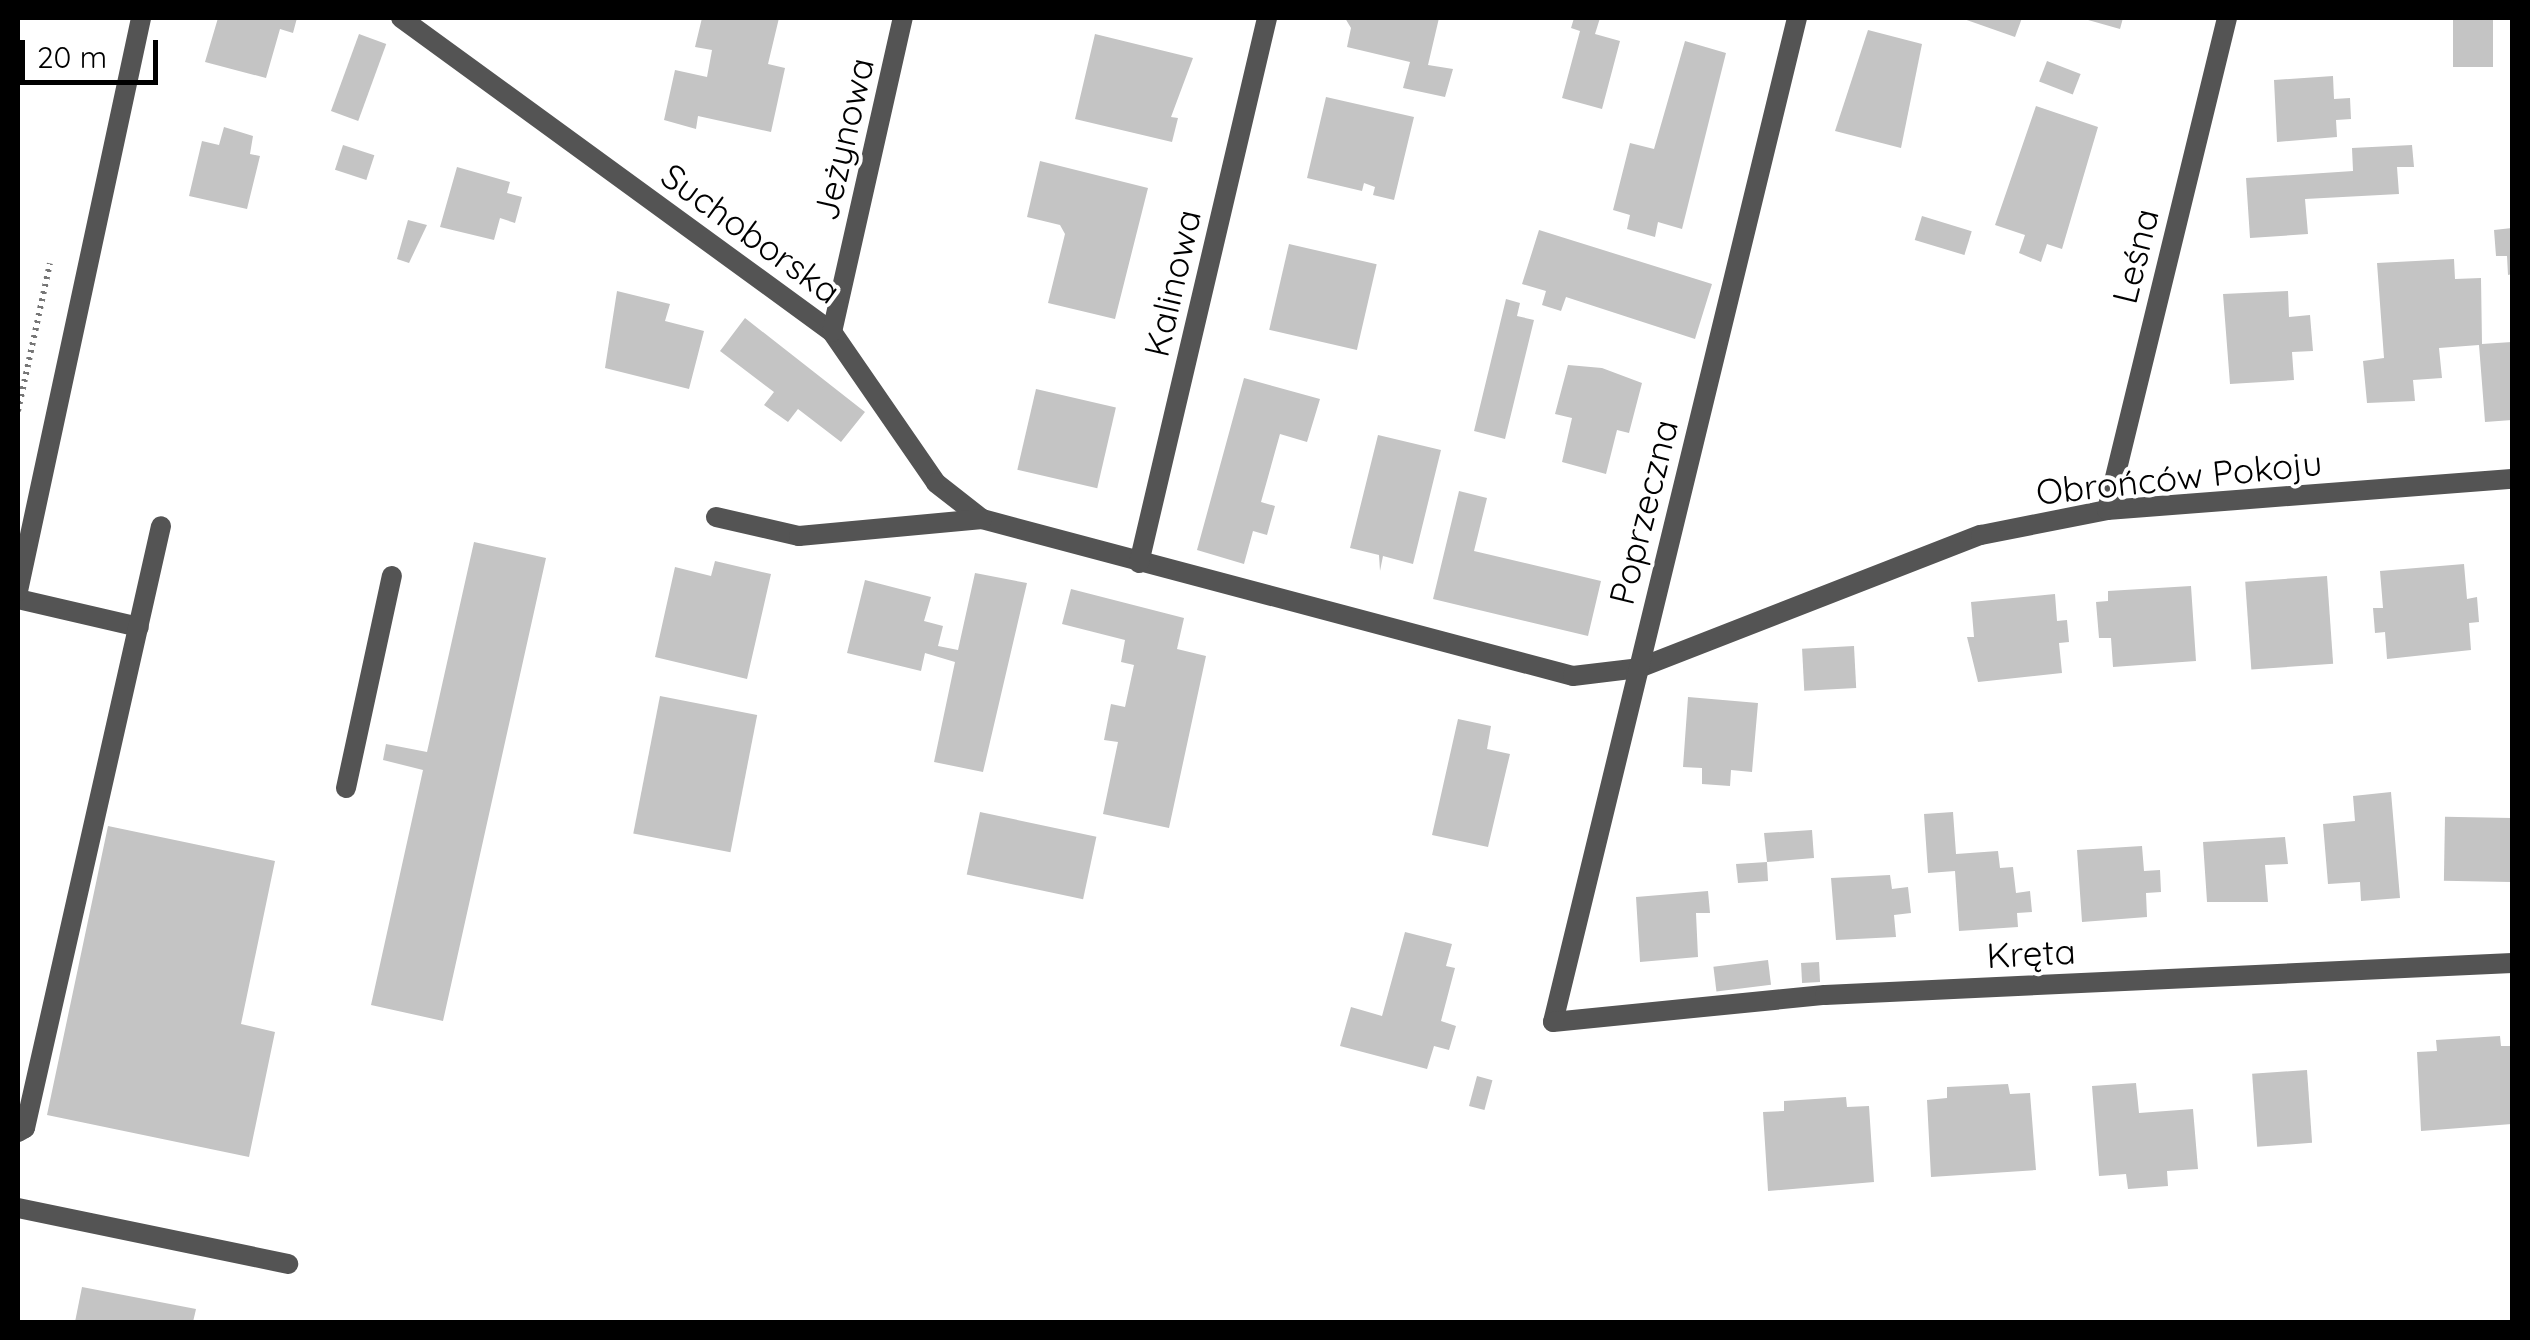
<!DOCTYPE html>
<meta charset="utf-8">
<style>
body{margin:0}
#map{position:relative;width:2530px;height:1340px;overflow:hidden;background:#fff;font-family:Quicksand,sans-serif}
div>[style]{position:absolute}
.building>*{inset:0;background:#c4c4c4;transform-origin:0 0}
.path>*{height:6px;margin-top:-3px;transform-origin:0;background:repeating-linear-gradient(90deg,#767676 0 2.5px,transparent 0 7.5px)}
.service>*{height:20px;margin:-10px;padding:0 10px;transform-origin:10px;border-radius:10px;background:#545454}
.minor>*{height:20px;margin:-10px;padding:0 10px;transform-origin:10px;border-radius:10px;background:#545454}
.tertiary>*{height:20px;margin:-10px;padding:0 10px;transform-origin:10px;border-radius:10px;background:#545454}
span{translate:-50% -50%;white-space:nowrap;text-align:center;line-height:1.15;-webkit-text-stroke:8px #fff;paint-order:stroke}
.street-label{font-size:35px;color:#000}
.frame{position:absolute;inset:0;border:20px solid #000;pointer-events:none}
.scale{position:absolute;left:20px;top:40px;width:138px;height:45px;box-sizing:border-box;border:5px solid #000;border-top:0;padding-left:12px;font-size:30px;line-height:35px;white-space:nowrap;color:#000;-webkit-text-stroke:8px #fff;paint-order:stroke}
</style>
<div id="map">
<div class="building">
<div style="clip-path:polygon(218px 18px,297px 18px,293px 33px,280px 29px,266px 78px,205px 62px)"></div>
<div style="clip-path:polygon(702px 18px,779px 18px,768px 64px,785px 68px,771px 132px,698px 116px,696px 129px,664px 120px,675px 70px,707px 77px,712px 50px,695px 47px)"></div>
<div style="clip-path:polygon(1345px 18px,1439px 18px,1428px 65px,1453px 69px,1445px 97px,1403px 88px,1410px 62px,1347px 47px,1351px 28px)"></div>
<div style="clip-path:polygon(1574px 18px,1600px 18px,1595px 34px,1620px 41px,1602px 109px,1562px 98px,1580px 31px,1571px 28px)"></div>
<div style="clip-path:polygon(1961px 18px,2022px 18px,2015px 37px)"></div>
<div style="clip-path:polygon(2081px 18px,2123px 18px,2120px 29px)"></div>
<div style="left:2453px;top:18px;width:40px;height:49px"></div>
<div style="clip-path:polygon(1868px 30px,1922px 44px,1901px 148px,1835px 131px)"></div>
<div style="left:359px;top:34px;width:29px;height:82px;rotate:20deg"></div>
<div style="clip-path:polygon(1095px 34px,1193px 58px,1171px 117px,1178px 118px,1172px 142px,1075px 119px)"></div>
<div style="clip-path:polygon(1685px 41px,1726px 53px,1682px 229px,1658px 222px,1655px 237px,1627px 229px,1630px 215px,1613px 210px,1630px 143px,1654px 149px)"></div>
<div style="left:2047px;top:61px;width:36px;height:22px;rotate:21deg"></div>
<div style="clip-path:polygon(2333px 76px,2334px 99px,2350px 98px,2351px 119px,2336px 120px,2337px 137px,2277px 142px,2274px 80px)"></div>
<div style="clip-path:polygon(1326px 97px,1414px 117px,1394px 200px,1373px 195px,1375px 187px,1364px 183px,1362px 191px,1307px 178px)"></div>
<div style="clip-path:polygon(2036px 106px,2098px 127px,2062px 249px,2047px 244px,2041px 262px,2019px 253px,2025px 235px,1995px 225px)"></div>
<div style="clip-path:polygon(224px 127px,253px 136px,250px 154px,260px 156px,247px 209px,189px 196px,202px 141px,219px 145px)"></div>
<div style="left:343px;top:145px;width:33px;height:26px;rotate:18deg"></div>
<div style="clip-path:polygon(2412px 145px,2414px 167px,2397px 167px,2399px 194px,2305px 199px,2308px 234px,2250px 238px,2246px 178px,2353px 171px,2352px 148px)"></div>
<div style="clip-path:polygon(1040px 161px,1148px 188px,1115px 319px,1048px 303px,1065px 234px,1060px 225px,1027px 217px)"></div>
<div style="clip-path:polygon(457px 167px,510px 182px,507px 193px,522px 197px,515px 223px,500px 218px,494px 240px,440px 227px)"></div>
<div style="left:1922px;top:216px;width:52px;height:25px;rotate:17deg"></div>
<div style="clip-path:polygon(408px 220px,427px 225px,409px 263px,397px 259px)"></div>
<div style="clip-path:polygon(2512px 228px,2512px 274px,2508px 275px,2507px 256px,2496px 256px,2494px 230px)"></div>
<div style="clip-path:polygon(1539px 230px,1712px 284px,1695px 339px,1566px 297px,1561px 311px,1542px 305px,1546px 291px,1522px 284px)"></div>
<div style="left:1289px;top:244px;width:90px;height:88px;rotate:13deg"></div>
<div style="clip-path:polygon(2454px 259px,2455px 279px,2481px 278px,2482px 344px,2512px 342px,2512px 420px,2485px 422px,2479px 345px,2439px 348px,2442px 378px,2413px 380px,2415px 401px,2367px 403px,2363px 361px,2384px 358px,2377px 263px)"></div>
<div style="clip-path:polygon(617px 291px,670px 304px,665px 321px,704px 331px,689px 389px,605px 368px)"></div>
<div style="clip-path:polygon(2288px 291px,2289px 317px,2310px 315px,2313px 351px,2292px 352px,2294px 380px,2230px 384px,2223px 294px)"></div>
<div style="clip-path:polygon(1506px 299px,1520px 303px,1517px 316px,1534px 320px,1505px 439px,1474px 431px)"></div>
<div style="clip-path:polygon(745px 318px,865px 412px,841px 442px,798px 409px,788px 422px,764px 405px,774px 392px,720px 351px)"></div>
<div style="clip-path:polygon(1568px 365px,1602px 368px,1642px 383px,1629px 433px,1617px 430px,1606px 474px,1562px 462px,1572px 418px,1555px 414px)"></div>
<div style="clip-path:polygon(1244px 378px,1320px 399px,1307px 442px,1280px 434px,1261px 502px,1275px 506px,1267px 535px,1253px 531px,1244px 564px,1197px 550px)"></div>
<div style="left:1036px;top:389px;width:82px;height:83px;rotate:13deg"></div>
<div style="clip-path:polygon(1378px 435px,1441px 450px,1413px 564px,1383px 556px,1380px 571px,1379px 555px,1350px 548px)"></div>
<div style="clip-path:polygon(1459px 491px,1487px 498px,1474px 551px,1601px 581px,1588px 636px,1433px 599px)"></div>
<div style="clip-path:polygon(474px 542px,546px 558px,443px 1021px,371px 1005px,423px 770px,383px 760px,386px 744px,427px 752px)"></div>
<div style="clip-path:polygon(715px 561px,771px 574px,747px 679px,655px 657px,675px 567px,711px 576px)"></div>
<div style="clip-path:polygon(2464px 564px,2467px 599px,2477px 597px,2479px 622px,2469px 623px,2471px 650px,2387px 659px,2385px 632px,2375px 633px,2373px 608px,2383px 608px,2380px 571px)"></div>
<div style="clip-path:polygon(975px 573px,1027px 583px,983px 772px,934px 762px,955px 662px,925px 653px,921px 671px,847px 653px,865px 580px,931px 597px,924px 621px,943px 626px,938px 646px,958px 650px)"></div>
<div style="left:2327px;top:576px;width:88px;height:82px;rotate:86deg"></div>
<div style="clip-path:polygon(2191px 586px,2196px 661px,2113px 667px,2111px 638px,2099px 638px,2096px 602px,2108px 601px,2108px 591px)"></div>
<div style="clip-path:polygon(1071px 589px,1184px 618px,1177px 649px,1206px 656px,1169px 828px,1103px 814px,1118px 742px,1104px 740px,1111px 704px,1125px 707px,1134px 665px,1121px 662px,1125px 640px,1062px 624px)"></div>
<div style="clip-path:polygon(2055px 594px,2057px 621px,2067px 620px,2069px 642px,2059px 643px,2062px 673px,1978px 682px,1967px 637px,1974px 637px,1971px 602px)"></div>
<div style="left:1854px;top:646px;width:42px;height:52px;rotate:87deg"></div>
<div style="left:660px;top:696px;width:99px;height:140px;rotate:11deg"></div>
<div style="clip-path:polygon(1688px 697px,1758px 703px,1752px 772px,1731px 770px,1730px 786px,1702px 784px,1702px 768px,1683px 767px)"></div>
<div style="clip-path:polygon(1458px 719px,1491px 726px,1487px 749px,1510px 754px,1488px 847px,1432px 835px)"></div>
<div style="clip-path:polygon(2391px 792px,2400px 898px,2361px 901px,2360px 882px,2328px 884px,2323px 824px,2355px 821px,2353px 796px)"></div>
<div style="left:980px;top:812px;width:119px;height:64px;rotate:12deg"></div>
<div style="clip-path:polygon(1953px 812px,1956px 854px,1998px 851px,2000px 868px,2013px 867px,2016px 893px,2030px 891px,2032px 912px,2017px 913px,2018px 927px,1959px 931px,1955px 871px,1928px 873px,1924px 814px)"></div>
<div style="left:2512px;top:818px;width:64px;height:67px;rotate:91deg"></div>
<div style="clip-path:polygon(108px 826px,275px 861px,241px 1024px,275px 1032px,249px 1157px,47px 1115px)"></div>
<div style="clip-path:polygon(1812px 830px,1814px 858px,1767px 862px,1768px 881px,1738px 883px,1736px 864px,1767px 862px,1764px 833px)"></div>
<div style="clip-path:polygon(2285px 837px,2288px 864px,2265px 865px,2268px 902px,2207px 902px,2203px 842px)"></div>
<div style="clip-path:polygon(2142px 846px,2144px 871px,2160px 870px,2161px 892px,2146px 893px,2147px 917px,2082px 922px,2077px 850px)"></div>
<div style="clip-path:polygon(1890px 875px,1892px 889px,1908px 887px,1911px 913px,1894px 915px,1896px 937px,1836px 940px,1831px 878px)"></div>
<div style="clip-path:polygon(1708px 891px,1710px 913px,1696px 913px,1698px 957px,1640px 962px,1636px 897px)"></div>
<div style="clip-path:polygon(1405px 932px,1452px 944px,1446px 966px,1455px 968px,1441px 1021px,1456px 1026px,1449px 1050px,1434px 1046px,1427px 1069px,1340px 1046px,1351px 1007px,1382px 1016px)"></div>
<div style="left:1768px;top:960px;width:25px;height:55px;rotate:83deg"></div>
<div style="left:1819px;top:962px;width:20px;height:18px;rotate:87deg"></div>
<div style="clip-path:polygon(2500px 1036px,2501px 1046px,2512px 1046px,2512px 1124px,2421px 1131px,2417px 1052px,2437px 1051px,2436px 1040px)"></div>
<div style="left:2307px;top:1070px;width:73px;height:55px;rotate:86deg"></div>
<div style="left:1477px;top:1076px;width:16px;height:31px;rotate:15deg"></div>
<div style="clip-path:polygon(2136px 1083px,2139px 1113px,2193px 1109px,2198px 1169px,2167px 1171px,2168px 1186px,2128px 1189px,2126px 1174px,2099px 1176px,2092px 1086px)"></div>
<div style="clip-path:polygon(2008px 1084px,2010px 1094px,2030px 1093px,2036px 1170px,1931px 1177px,1927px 1100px,1947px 1098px,1947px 1087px)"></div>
<div style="clip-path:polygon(1846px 1097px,1847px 1107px,1869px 1106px,1874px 1182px,1768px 1191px,1763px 1112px,1784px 1111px,1784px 1101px)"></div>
<div style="clip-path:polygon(82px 1287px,196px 1309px,193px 1322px,75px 1322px)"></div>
</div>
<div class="path">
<div style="left:18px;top:411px;width:151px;rotate:-77.8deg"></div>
</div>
<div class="service">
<div style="left:18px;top:599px;width:124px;rotate:13deg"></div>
<div style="left:346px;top:788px;width:217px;rotate:-77.8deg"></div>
<div style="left:18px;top:1132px;width:8px;rotate:-30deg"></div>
<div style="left:25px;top:1128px;width:617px;rotate:-77.27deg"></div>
<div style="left:18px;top:1208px;width:276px;rotate:11.7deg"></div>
</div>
<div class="minor">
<div style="left:401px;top:18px;width:533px;rotate:36.07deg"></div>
<div style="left:832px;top:332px;width:183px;rotate:55.4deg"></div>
<div style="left:936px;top:483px;width:58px;rotate:38deg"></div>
<div style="left:982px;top:519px;width:611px;rotate:14.88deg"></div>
<div style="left:1573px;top:676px;width:66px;rotate:-6.9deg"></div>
<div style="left:1639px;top:668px;width:367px;rotate:-21.3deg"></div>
<div style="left:1981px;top:535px;width:128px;rotate:-11.2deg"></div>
<div style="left:2107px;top:510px;width:406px;rotate:-4.4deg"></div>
<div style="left:1797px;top:18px;width:1033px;rotate:103.66deg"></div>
<div style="left:1553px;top:1022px;width:273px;rotate:-5.7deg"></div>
<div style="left:1825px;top:995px;width:688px;rotate:-2.67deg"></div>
<div style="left:832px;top:332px;width:322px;rotate:-77.3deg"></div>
<div style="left:2107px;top:510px;width:506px;rotate:-76.29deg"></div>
<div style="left:716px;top:517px;width:85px;rotate:12.9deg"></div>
<div style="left:799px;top:536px;width:184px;rotate:-5.3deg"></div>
<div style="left:1139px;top:563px;width:560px;rotate:-76.78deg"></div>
</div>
<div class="tertiary">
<div style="left:18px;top:591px;width:586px;rotate:-77.88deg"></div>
</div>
<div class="street-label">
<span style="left:843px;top:139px;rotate:-77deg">Jeżynowa</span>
<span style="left:751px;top:233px;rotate:36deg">Suchoborska</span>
<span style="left:2135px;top:256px;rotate:-76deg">Leśna</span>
<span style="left:1172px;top:283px;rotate:-77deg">Kalinowa</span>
<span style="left:2179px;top:477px;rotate:-6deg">Obrońców Pokoju</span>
<span style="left:1643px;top:512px;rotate:-76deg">Poprzeczna</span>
<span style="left:2031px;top:953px;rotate:-3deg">Kręta</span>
</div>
<div class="frame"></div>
<div class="scale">20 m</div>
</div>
